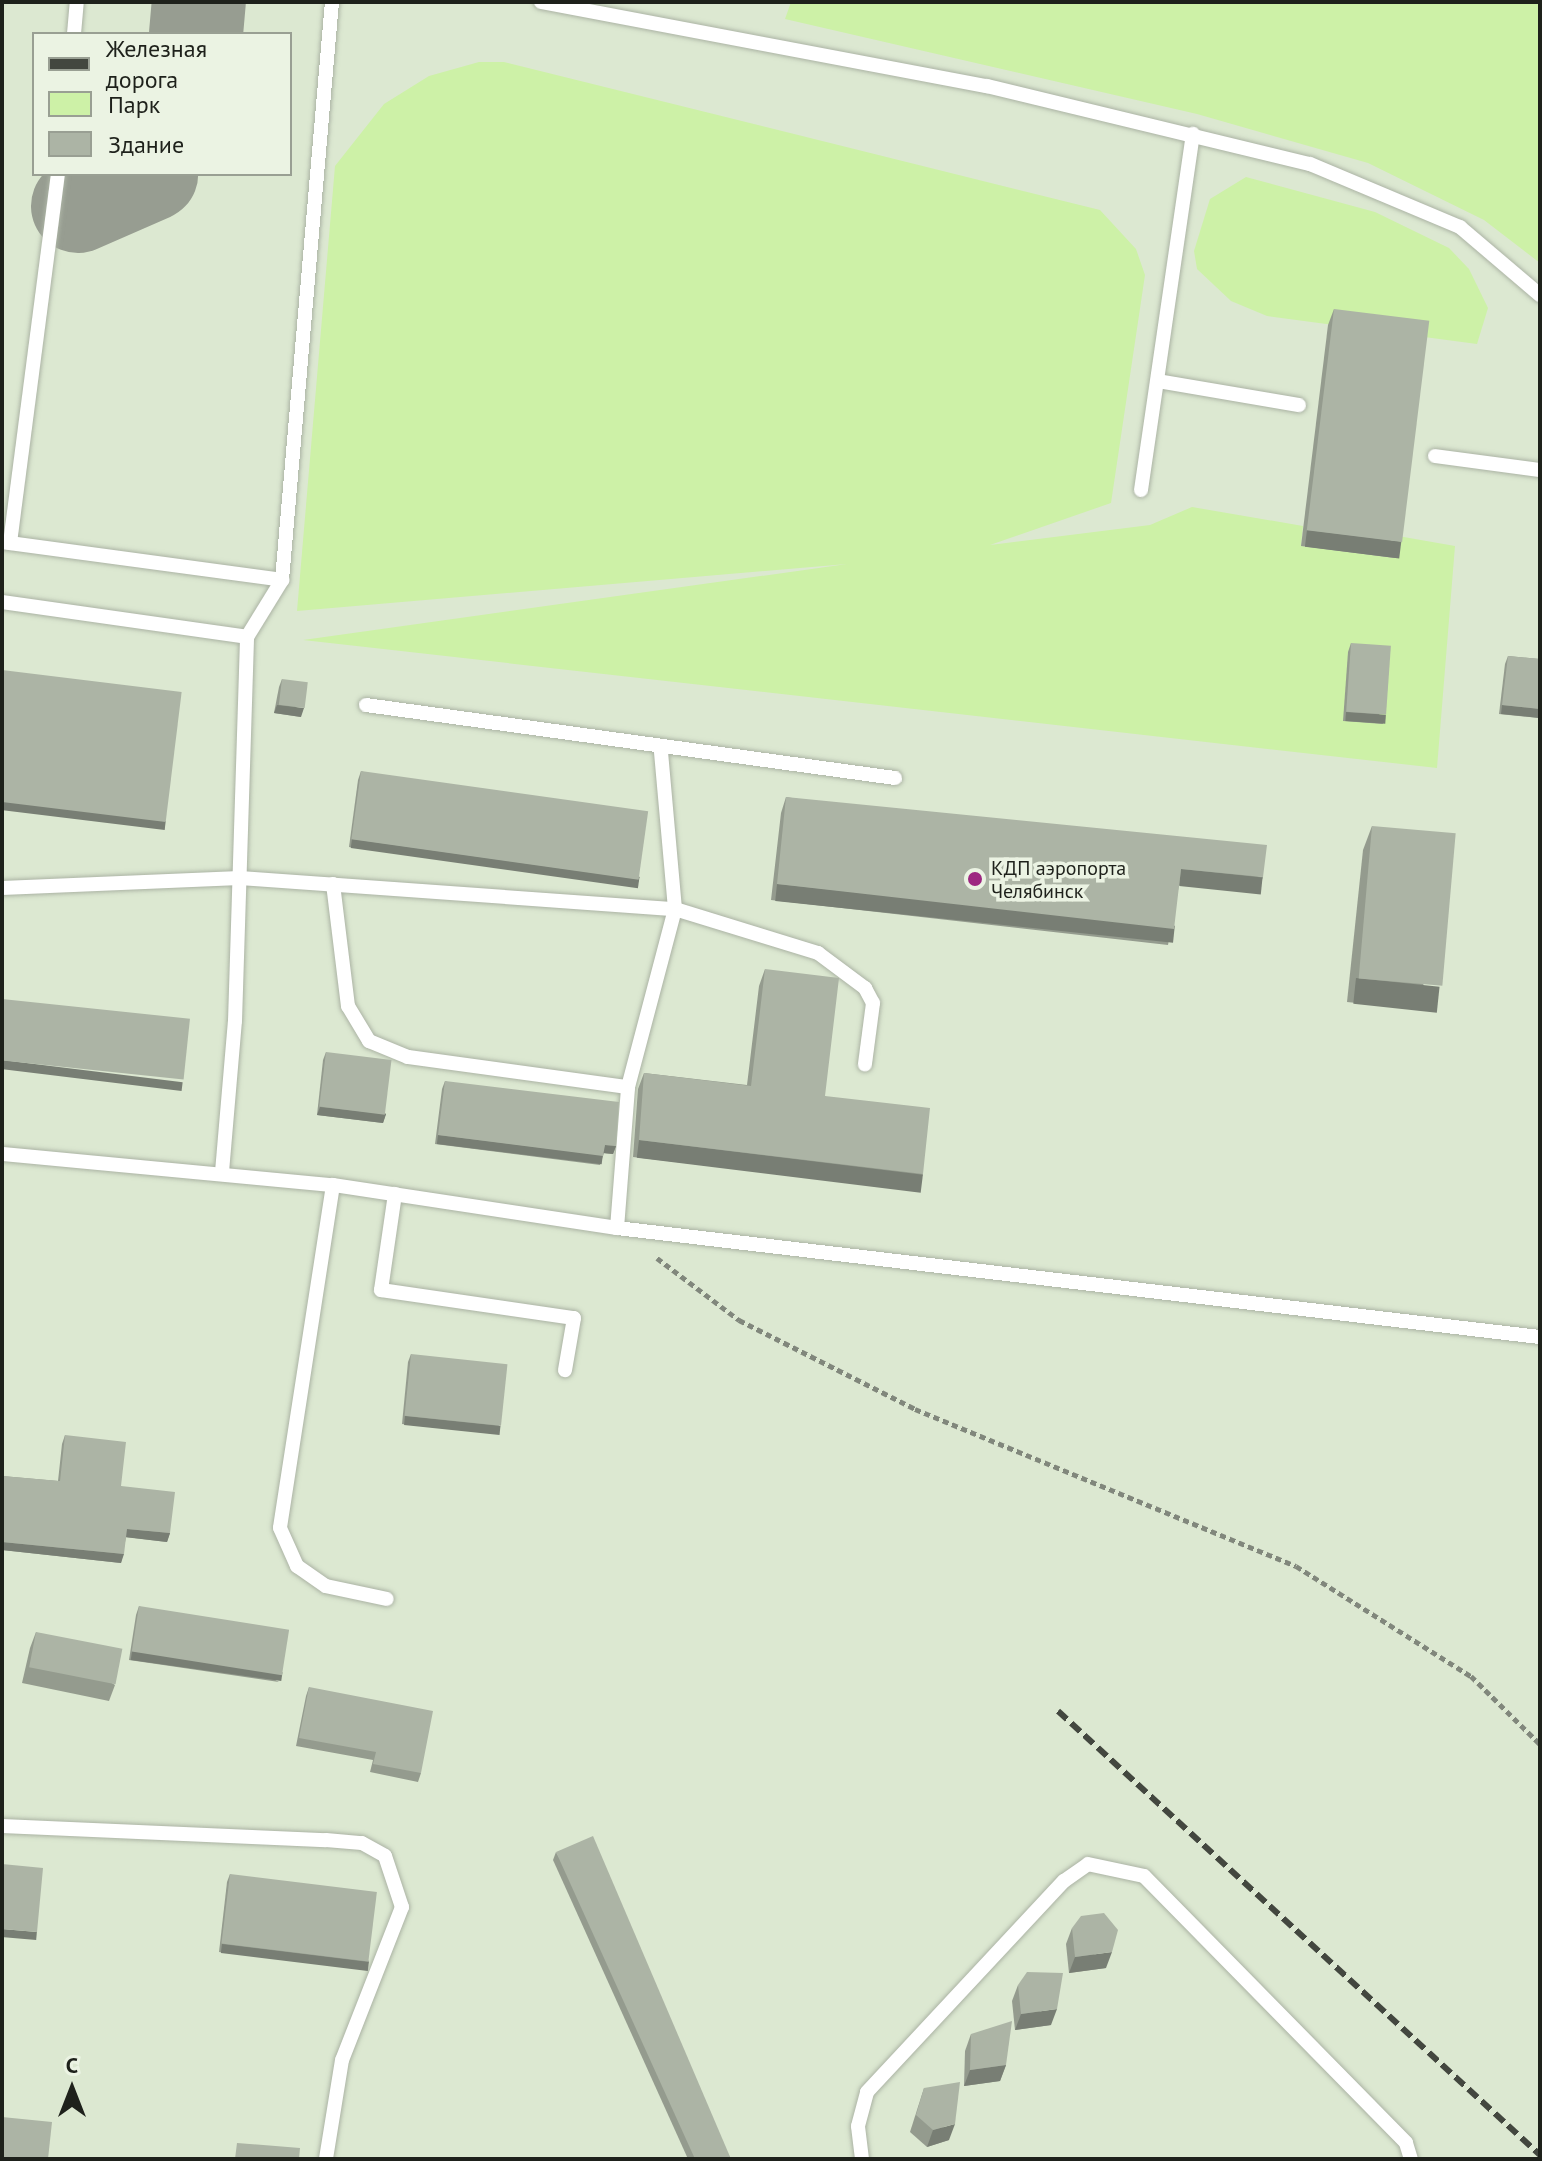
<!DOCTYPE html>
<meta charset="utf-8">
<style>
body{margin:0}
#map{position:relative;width:1542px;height:2161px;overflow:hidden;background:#ebf3e3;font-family:"PT Sans",sans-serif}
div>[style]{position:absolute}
.built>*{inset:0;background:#dce8d1}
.green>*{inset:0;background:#cdf1a7}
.taxiway>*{height:94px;margin:-47px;padding:0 47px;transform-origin:47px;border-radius:47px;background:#979d91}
.path>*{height:5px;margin-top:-2.5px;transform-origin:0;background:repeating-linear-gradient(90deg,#81877c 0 6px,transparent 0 10px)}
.roads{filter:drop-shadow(0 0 2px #abb3a4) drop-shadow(0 0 2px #abb3a4)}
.service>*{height:14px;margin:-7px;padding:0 7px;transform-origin:7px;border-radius:7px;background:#fff}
.rail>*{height:6px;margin-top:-3px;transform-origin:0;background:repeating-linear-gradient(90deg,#43473f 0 12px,transparent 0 18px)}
.wall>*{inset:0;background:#949b8e}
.shaded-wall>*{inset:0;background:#787e74;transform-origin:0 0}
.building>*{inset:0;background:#acb4a5;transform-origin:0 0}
.dots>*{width:22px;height:22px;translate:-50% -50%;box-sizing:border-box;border:4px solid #ebf3e3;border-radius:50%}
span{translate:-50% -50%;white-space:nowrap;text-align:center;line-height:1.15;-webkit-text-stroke:7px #ebf3e3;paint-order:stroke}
.poi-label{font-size:20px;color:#1e211b}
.left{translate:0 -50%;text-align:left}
.frame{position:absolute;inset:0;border:4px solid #1e211b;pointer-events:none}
.legend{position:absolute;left:32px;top:32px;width:260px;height:144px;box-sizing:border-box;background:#ebf3e3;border:2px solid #999f93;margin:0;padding:10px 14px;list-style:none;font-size:24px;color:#1e211b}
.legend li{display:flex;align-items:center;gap:16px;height:40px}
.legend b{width:40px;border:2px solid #999f93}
.north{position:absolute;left:32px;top:2049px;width:80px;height:80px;-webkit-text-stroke:6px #ebf3e3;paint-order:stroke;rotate:0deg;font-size:22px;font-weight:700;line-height:32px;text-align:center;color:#1e211b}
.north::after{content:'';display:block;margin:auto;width:28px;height:36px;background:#1e211b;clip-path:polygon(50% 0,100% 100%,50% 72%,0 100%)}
</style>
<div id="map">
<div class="built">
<div style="clip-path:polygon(evenodd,2px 2px,1540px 2px,1540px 2159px,2px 2159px,2px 2px,34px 34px,290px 34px,290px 174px,34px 174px,34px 34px)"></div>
</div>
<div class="green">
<div style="clip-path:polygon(791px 2px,1540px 2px,1540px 263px,1484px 220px,1368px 163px,1197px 114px,785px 19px)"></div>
<div style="clip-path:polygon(479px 62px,504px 62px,1100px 210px,1136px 249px,1145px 275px,1111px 503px,990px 545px,1150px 525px,1192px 507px,1303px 526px,1301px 546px,1395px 558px,1398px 536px,1455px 546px,1437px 768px,303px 640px,847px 564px,297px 611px,335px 166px,384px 104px,429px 76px)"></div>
<div style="clip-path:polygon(1246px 177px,1375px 212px,1449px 248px,1469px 269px,1488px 308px,1477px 344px,1267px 316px,1231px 301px,1197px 269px,1194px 251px,1210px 199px)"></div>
</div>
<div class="taxiway">
<div style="left:196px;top:34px;width:32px;rotate:-85deg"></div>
<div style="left:78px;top:206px;width:80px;rotate:-23.7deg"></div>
</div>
<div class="path">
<div style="left:657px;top:1258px;width:103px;rotate:37.1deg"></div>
<div style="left:739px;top:1320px;width:197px;rotate:26.8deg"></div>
<div style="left:915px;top:1409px;width:412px;rotate:22.4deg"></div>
<div style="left:1296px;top:1566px;width:207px;rotate:32.2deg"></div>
<div style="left:1471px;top:1676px;width:97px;rotate:44.6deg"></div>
</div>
<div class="roads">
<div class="service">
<div style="left:541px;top:2px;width:454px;rotate:10.7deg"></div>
<div style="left:987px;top:86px;width:332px;rotate:13.6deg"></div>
<div style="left:1310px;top:164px;width:163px;rotate:22.8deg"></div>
<div style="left:1460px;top:227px;width:105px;rotate:40.4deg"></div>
<div style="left:74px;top:34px;width:32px;rotate:-85deg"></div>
<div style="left:1158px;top:381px;width:143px;rotate:9.7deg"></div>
<div style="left:1435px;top:456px;width:106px;rotate:7.6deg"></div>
<div style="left:1141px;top:490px;width:360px;rotate:-81.7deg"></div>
<div style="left:2px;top:542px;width:283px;rotate:7.7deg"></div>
<div style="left:10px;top:543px;width:372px;rotate:-82.6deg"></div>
<div style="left:2px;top:602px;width:247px;rotate:8.1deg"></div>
<div style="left:366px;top:705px;width:534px;rotate:7.86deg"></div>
<div style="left:333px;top:884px;width:123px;rotate:83deg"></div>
<div style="left:348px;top:1006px;width:41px;rotate:59deg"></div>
<div style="left:369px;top:1041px;width:42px;rotate:22.3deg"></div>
<div style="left:408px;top:1057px;width:222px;rotate:7.8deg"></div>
<div style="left:2px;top:888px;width:238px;rotate:-2.4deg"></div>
<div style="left:240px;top:878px;width:436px;rotate:4.1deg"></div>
<div style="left:675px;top:909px;width:150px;rotate:17.1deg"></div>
<div style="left:818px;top:953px;width:59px;rotate:36.7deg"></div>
<div style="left:865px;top:988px;width:17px;rotate:62deg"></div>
<div style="left:873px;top:1003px;width:62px;rotate:97.5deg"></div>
<div style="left:2px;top:1154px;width:332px;rotate:5.4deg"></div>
<div style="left:333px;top:1185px;width:287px;rotate:8.6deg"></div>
<div style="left:617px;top:1228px;width:929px;rotate:6.74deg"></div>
<div style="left:222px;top:1172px;width:152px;rotate:-85.1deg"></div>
<div style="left:235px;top:1021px;width:384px;rotate:-88.2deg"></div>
<div style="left:247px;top:637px;width:67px;rotate:-58.4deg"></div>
<div style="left:282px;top:580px;width:580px;rotate:-85.06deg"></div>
<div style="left:333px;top:1185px;width:347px;rotate:98.8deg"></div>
<div style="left:280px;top:1528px;width:42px;rotate:65.9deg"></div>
<div style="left:297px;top:1566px;width:35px;rotate:35deg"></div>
<div style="left:326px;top:1586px;width:62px;rotate:12deg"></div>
<div style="left:395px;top:1194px;width:97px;rotate:98.3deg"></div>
<div style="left:381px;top:1290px;width:195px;rotate:8.3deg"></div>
<div style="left:574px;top:1318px;width:53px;rotate:99.8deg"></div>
<div style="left:617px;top:1228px;width:141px;rotate:-85.5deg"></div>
<div style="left:628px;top:1087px;width:184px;rotate:-75.2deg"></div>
<div style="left:675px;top:909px;width:158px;rotate:-95.1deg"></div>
<div style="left:2px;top:1826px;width:324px;rotate:2.5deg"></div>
<div style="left:326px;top:1840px;width:36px;rotate:5deg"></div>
<div style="left:362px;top:1843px;width:26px;rotate:29deg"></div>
<div style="left:385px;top:1856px;width:54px;rotate:71.6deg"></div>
<div style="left:402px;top:1907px;width:164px;rotate:111.4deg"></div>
<div style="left:342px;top:2060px;width:100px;rotate:99.2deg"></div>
<div style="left:862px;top:2159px;width:33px;rotate:-97deg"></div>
<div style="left:858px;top:2126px;width:35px;rotate:-75deg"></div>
<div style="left:867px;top:2092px;width:289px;rotate:-47deg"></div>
<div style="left:1064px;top:1881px;width:29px;rotate:-35deg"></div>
<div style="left:1088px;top:1864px;width:57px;rotate:12.1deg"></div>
<div style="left:1144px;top:1876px;width:374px;rotate:45.5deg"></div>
<div style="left:1406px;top:2143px;width:17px;rotate:73deg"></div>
</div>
</div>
<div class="rail">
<div style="left:1058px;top:1711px;width:655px;rotate:42.65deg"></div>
</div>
<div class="wall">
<div style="clip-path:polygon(1334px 309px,1395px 558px,1301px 546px,1328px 325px)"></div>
<div style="clip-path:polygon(1351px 643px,1383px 724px,1343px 721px,1348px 652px)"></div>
<div style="clip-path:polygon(1508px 656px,1540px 659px,1540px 718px,1499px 714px,1505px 664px)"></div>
<div style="clip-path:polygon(282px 679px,301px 717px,274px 713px,279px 687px)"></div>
<div style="clip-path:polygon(361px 771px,640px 877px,637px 885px,349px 847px,358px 780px)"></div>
<div style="clip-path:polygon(786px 797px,1263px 877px,1257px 893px,1179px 885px,1168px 945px,771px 900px,781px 813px)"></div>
<div style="clip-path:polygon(1372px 826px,1432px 1011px,1347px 1002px,1363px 850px)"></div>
<div style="clip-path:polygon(765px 969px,825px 1096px,923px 1174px,917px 1190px,633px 1157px,638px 1089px,644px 1073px,747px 1085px,759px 986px)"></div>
<div style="clip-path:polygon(326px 1052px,386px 1114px,383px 1123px,317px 1115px,323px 1060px)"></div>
<div style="clip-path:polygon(445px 1081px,616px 1146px,613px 1154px,604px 1153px,600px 1165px,435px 1144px,442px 1089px)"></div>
<div style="clip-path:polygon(411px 1354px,500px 1426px,497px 1434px,402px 1424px,408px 1362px)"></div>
<div style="clip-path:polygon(65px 1435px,121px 1486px,170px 1533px,167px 1542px,126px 1537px,121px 1563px,2px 1550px,2px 1476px,58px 1481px,62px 1444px)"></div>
<div style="clip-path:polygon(139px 1606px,279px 1682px,129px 1660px,136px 1615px)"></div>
<div style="clip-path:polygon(36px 1632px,115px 1685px,109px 1701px,22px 1683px,30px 1648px)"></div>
<div style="clip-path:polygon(309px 1687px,421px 1773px,418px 1782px,370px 1772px,373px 1760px,296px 1746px,306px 1696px)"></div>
<div style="clip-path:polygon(556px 1852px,731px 2159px,688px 2159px,553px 1860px)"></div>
<div style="clip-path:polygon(230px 1874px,369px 1961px,366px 1969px,219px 1952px,227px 1882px)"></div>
<div style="clip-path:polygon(1072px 1928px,1106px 1968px,1069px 1973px,1066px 1944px)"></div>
<div style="clip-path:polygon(1018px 1985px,1051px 2025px,1015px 2030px,1012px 2001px)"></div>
<div style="clip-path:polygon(971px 2034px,1006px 2065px,1000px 2081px,964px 2086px,965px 2051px)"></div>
<div style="clip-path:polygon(924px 2088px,949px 2140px,927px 2147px,910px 2132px)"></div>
</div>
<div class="shaded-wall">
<div style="left:1307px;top:530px;width:95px;height:17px;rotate:7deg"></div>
<div style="clip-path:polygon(277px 705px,304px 708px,301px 717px,274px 713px)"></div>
<div style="left:1502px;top:705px;width:38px;height:9px;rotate:6deg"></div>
<div style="left:1346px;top:712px;width:40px;height:9px;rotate:4deg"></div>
<div style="left:2px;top:801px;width:165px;height:9px;rotate:7deg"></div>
<div style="left:352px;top:839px;width:290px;height:9px;rotate:8deg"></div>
<div style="left:1181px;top:869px;width:82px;height:17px;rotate:6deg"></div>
<div style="left:777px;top:884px;width:400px;height:17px;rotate:6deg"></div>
<div style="left:1356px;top:978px;width:84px;height:26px;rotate:6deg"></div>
<div style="left:2px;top:1060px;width:182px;height:9px;rotate:7deg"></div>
<div style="clip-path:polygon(320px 1107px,386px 1114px,383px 1123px,317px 1115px)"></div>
<div style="left:438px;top:1135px;width:166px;height:9px;rotate:7deg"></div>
<div style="left:639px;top:1140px;width:286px;height:18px;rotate:7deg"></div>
<div style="clip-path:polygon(605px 1145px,616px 1146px,613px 1154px,602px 1153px)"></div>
<div style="left:405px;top:1416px;width:96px;height:9px;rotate:6deg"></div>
<div style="clip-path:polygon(127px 1529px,170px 1533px,167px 1542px,124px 1537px)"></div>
<div style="clip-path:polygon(2px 1542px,124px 1554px,121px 1563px,2px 1550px)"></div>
<div style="left:132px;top:1651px;width:152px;height:9px;rotate:8deg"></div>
<div style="left:2px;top:1929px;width:35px;height:8px;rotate:5deg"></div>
<div style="left:222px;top:1944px;width:148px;height:9px;rotate:7deg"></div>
<div style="clip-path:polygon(1112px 1952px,1106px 1968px,1069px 1973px,1075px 1957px)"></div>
<div style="clip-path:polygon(1057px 2009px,1051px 2025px,1015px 2030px,1021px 2014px)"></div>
<div style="clip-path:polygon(1006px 2065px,1000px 2081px,964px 2086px,970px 2070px)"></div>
<div style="clip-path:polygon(955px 2124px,949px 2140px,927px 2147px,933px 2130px)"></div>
</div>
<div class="building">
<div style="left:1334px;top:309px;width:96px;height:223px;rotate:7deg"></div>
<div style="left:1351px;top:643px;width:40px;height:69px;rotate:4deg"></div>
<div style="clip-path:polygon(1508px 656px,1540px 659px,1540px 709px,1502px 705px)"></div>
<div style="left:2px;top:670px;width:181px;height:131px;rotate:7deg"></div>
<div style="left:282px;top:679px;width:26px;height:26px;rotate:7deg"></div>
<div style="left:361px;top:771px;width:290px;height:69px;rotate:8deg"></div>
<div style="clip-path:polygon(786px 797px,1267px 845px,1263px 877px,1181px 869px,1174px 929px,777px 884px)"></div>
<div style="left:1372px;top:826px;width:84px;height:153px;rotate:5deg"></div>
<div style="clip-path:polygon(765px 969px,839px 978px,825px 1096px,930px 1108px,923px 1174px,639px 1140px,644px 1073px,751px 1086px)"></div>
<div style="left:2px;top:999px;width:189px;height:61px;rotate:6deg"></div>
<div style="left:326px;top:1052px;width:66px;height:55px;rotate:7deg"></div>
<div style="clip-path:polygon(445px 1081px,619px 1102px,616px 1146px,605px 1145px,603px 1156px,438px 1135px)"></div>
<div style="left:411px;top:1354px;width:97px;height:62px;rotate:6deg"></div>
<div style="clip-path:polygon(65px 1435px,126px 1442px,121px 1486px,175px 1492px,170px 1533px,127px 1529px,124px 1554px,2px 1542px,2px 1476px,60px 1481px)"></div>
<div style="left:139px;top:1606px;width:152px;height:46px;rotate:9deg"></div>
<div style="left:36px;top:1632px;width:88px;height:36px;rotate:11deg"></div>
<div style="clip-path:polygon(309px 1687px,433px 1711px,421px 1773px,373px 1764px,376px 1752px,299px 1738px)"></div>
<div style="clip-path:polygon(593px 1836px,731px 2159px,695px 2159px,556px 1852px)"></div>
<div style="clip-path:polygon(2px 1864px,43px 1868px,37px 1932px,2px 1929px)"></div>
<div style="left:230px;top:1874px;width:148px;height:70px;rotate:7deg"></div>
<div style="clip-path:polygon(1104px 1913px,1118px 1930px,1112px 1952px,1075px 1957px,1072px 1928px,1081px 1916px)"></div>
<div style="clip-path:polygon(1027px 1972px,1063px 1973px,1057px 2009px,1021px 2014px,1018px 1985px)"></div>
<div style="clip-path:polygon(1012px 2021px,1006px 2065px,970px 2070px,971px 2034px)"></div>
<div style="clip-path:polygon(960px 2082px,955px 2124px,933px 2130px,916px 2115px,924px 2088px)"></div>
<div style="clip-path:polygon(2px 2117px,52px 2122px,48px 2159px,2px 2159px)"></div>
<div style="clip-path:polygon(237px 2143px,300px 2148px,299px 2159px,235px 2159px)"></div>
</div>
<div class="dots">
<div style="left:975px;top:879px;background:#9d2781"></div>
</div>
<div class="poi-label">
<span class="left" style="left:991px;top:880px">КДП аэропорта<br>Челябинск</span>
</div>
<div class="frame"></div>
<ul class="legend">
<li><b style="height:10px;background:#43473f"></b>Железная дорога</li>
<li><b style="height:22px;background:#cdf1a7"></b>Парк</li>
<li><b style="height:22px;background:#acb4a5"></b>Здание</li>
</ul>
<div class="north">С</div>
</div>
